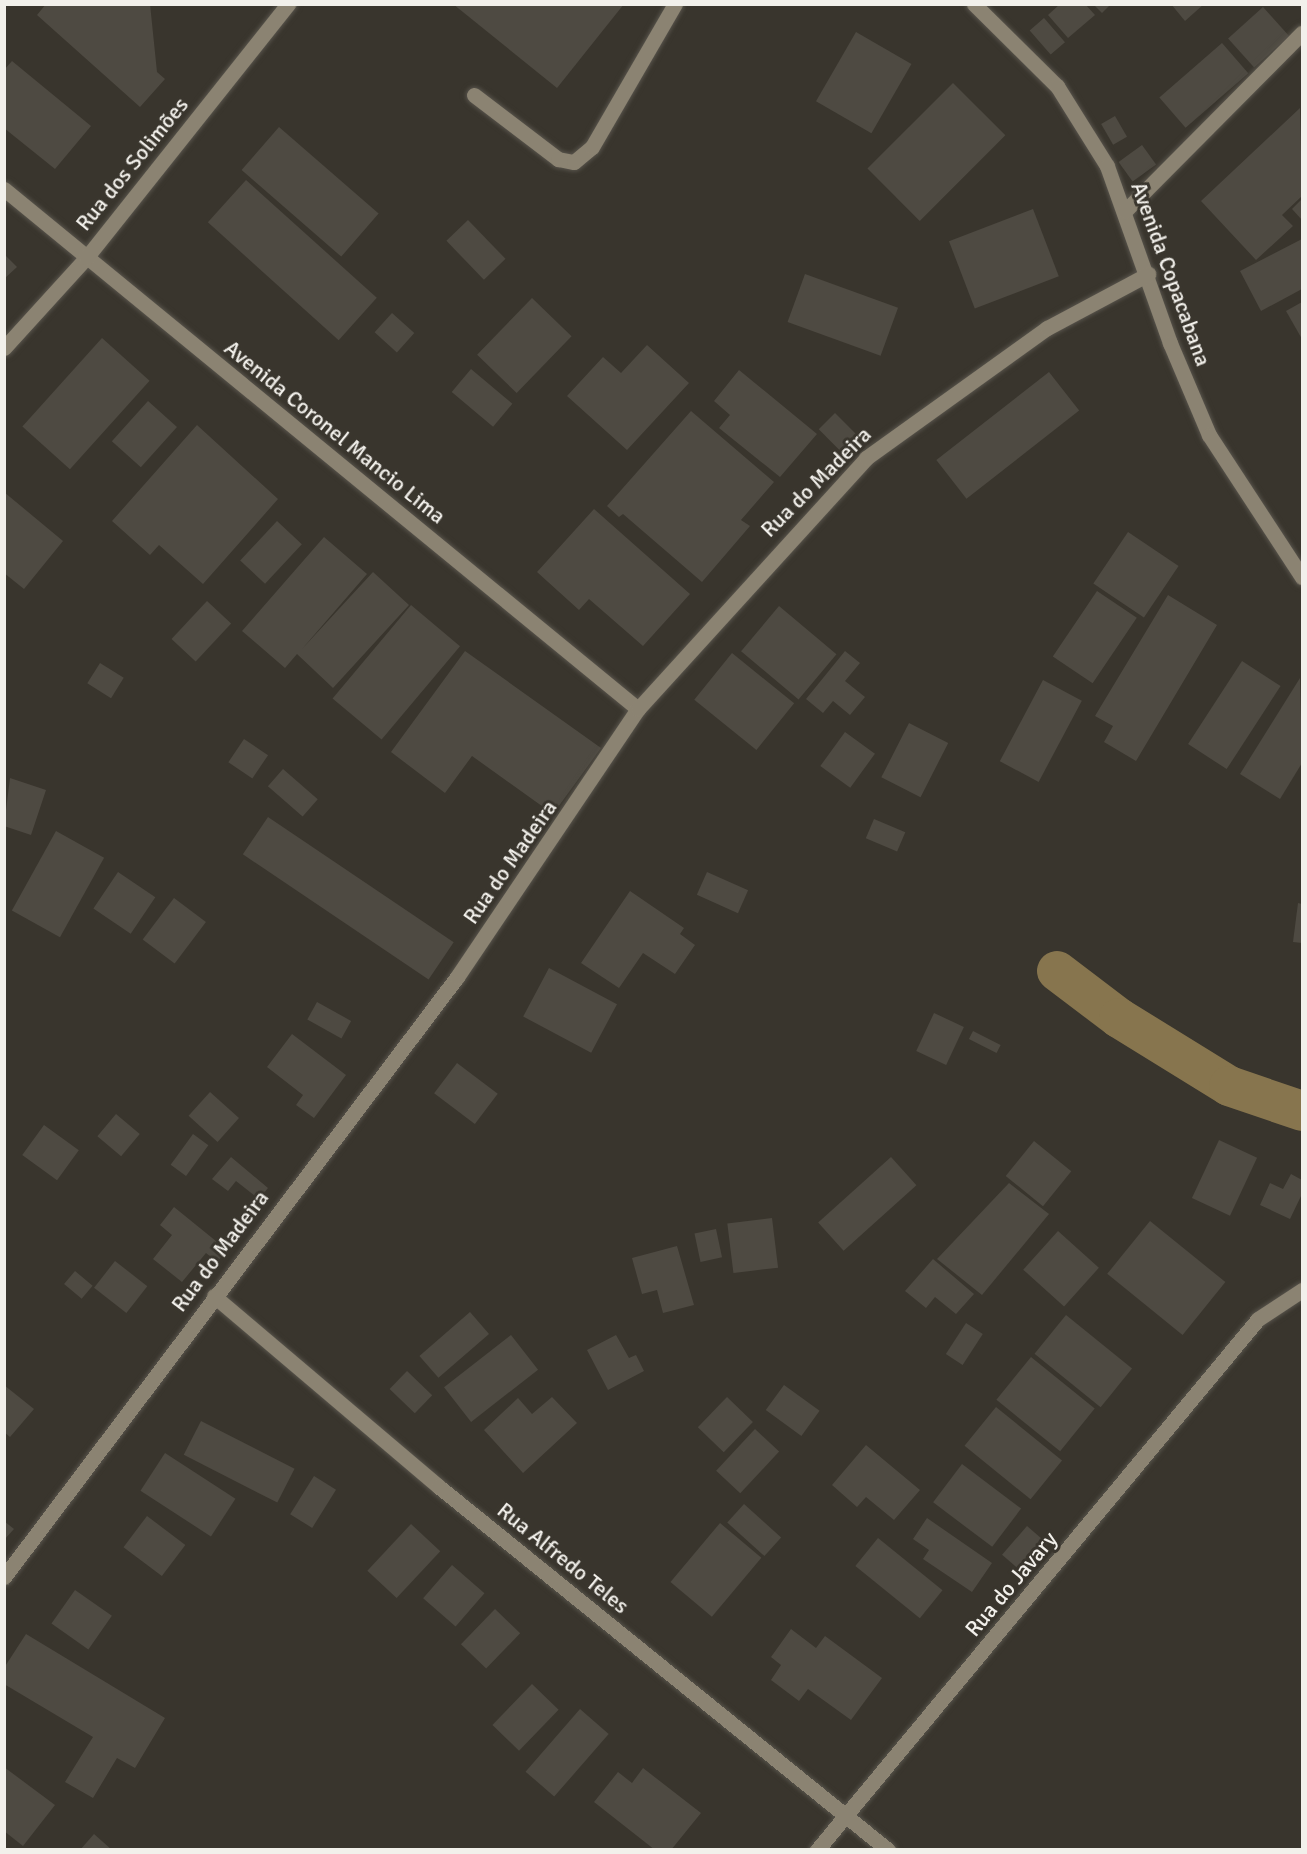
<!DOCTYPE html>
<meta charset="utf-8">
<style>
body{margin:0}
#map{position:relative;width:1307px;height:1854px;overflow:hidden;background:#39352d;font-family:Signika,sans-serif}
div>[style]{position:absolute}
.canal>*{height:40px;margin:-20px;padding:0 20px;transform-origin:20px;border-radius:20px;background:#87754e}
.building>*{inset:0;background:#4e4a42;transform-origin:0 0}
.roads{filter:drop-shadow(0 0 2px #57534b) drop-shadow(0 0 2px #57534b)}
.minor>*{height:15px;margin:-7.5px;padding:0 7.5px;transform-origin:7.5px;border-radius:7.5px;background:#8b8372}
span{translate:-50% -50%;white-space:nowrap;text-align:center;line-height:1.15;-webkit-text-stroke:6px #39352d;paint-order:stroke}
.street-label{font-size:22px;color:#f2f0eb}
.frame{position:absolute;inset:0;border:6px solid #f2f0eb;pointer-events:none}
</style>
<div id="map">
<div class="canal">
<div style="left:1057px;top:971px;width:78px;rotate:37.2deg"></div>
<div style="left:1119px;top:1018px;width:129px;rotate:31.7deg"></div>
<div style="left:1229px;top:1086px;width:77px;rotate:18.9deg"></div>
</div>
<div class="building">
<div style="clip-path:polygon(46px 4px,150px 4px,157px 72px,165px 79px,140px 107px,37px 15px)"></div>
<div style="clip-path:polygon(453px 4px,624px 4px,557px 88px)"></div>
<div style="clip-path:polygon(1060px 4px,1085px 4px,1095px 15px,1068px 38px,1048px 15px)"></div>
<div style="clip-path:polygon(1093px 4px,1111px 4px,1102px 13px)"></div>
<div style="clip-path:polygon(1171px 4px,1204px 4px,1185px 21px)"></div>
<div style="left:1263px;top:7px;width:39px;height:47px;rotate:48deg"></div>
<div style="left:1044px;top:18px;width:32px;height:19px;rotate:49deg"></div>
<div style="left:856px;top:32px;width:64px;height:80px;rotate:30deg"></div>
<div style="left:1222px;top:43px;width:40px;height:83px;rotate:49deg"></div>
<div style="clip-path:polygon(12px 61px,91px 126px,55px 169px,4px 128px,4px 70px)"></div>
<div style="left:953px;top:83px;width:74px;height:121px;rotate:45deg"></div>
<div style="clip-path:polygon(1300px 108px,1302px 196px,1282px 215px,1293px 226px,1256px 260px,1201px 201px)"></div>
<div style="left:1115px;top:116px;width:24px;height:16px;rotate:60deg"></div>
<div style="left:279px;top:127px;width:132px;height:57px;rotate:41deg"></div>
<div style="left:1142px;top:145px;width:24px;height:29px;rotate:54deg"></div>
<div style="left:246px;top:180px;width:176px;height:57px;rotate:42deg"></div>
<div style="clip-path:polygon(1302px 199px,1302px 220px,1292px 209px)"></div>
<div style="left:1033px;top:209px;width:72px;height:90px;rotate:69deg"></div>
<div style="left:468px;top:220px;width:54px;height:30px;rotate:46deg"></div>
<div style="clip-path:polygon(1302px 239px,1302px 289px,1261px 311px,1240px 271px)"></div>
<div style="clip-path:polygon(4px 254px,17px 267px,4px 279px)"></div>
<div style="left:805px;top:274px;width:99px;height:51px;rotate:20deg"></div>
<div style="left:532px;top:298px;width:55px;height:79px;rotate:44deg"></div>
<div style="clip-path:polygon(1302px 302px,1302px 339px,1286px 311px)"></div>
<div style="left:392px;top:313px;width:30px;height:26px;rotate:42deg"></div>
<div style="left:102px;top:338px;width:64px;height:119px;rotate:42deg"></div>
<div style="clip-path:polygon(647px 345px,689px 383px,627px 450px,567px 396px,603px 357px,621px 373px)"></div>
<div style="left:471px;top:369px;width:54px;height:30px;rotate:40deg"></div>
<div style="clip-path:polygon(739px 370px,817px 434px,780px 477px,719px 428px,730px 415px,714px 401px)"></div>
<div style="left:1049px;top:372px;width:49px;height:143px;rotate:52deg"></div>
<div style="left:148px;top:401px;width:39px;height:54px;rotate:42deg"></div>
<div style="clip-path:polygon(691px 411px,774px 482px,741px 520px,750px 526px,702px 582px,623px 514px,619px 517px,607px 506px)"></div>
<div style="left:835px;top:413px;width:30px;height:23px;rotate:45deg"></div>
<div style="clip-path:polygon(197px 425px,278px 499px,203px 584px,159px 545px,150px 555px,112px 521px)"></div>
<div style="clip-path:polygon(4px 492px,63px 541px,24px 589px,4px 573px)"></div>
<div style="clip-path:polygon(594px 509px,690px 594px,643px 646px,589px 599px,579px 610px,537px 572px)"></div>
<div style="left:277px;top:521px;width:34px;height:54px;rotate:43deg"></div>
<div style="left:1128px;top:532px;width:61px;height:62px;rotate:34deg"></div>
<div style="clip-path:polygon(324px 537px,367px 574px,302px 649px,373px 572px,409px 605px,333px 688px,297px 654px,285px 668px,242px 631px)"></div>
<div style="left:1097px;top:591px;width:48px;height:79px;rotate:34deg"></div>
<div style="clip-path:polygon(1168px 595px,1217px 625px,1136px 761px,1104px 742px,1113px 726px,1095px 716px)"></div>
<div style="left:207px;top:601px;width:33px;height:52px;rotate:43deg"></div>
<div style="left:411px;top:605px;width:64px;height:122px;rotate:40deg"></div>
<div style="left:779px;top:606px;width:75px;height:59px;rotate:40deg"></div>
<div style="clip-path:polygon(465px 651px,601px 748px,553px 814px,472px 756px,445px 793px,391px 752px)"></div>
<div style="clip-path:polygon(845px 651px,860px 663px,845px 681px,865px 697px,850px 715px,833px 701px,823px 713px,806px 699px)"></div>
<div style="left:732px;top:653px;width:80px;height:60px;rotate:39deg"></div>
<div style="left:1242px;top:661px;width:46px;height:99px;rotate:33deg"></div>
<div style="left:100px;top:663px;width:28px;height:24px;rotate:32deg"></div>
<div style="clip-path:polygon(1300px 678px,1302px 763px,1280px 799px,1240px 774px)"></div>
<div style="left:1043px;top:680px;width:44px;height:92px;rotate:28deg"></div>
<div style="left:909px;top:723px;width:44px;height:61px;rotate:27deg"></div>
<div style="left:845px;top:732px;width:37px;height:42px;rotate:36deg"></div>
<div style="left:244px;top:739px;width:29px;height:28px;rotate:34deg"></div>
<div style="left:283px;top:769px;width:46px;height:23px;rotate:41deg"></div>
<div style="clip-path:polygon(10px 778px,46px 790px,31px 835px,4px 826px)"></div>
<div style="left:268px;top:817px;width:224px;height:45px;rotate:34deg"></div>
<div style="left:874px;top:819px;width:34px;height:21px;rotate:23deg"></div>
<div style="left:56px;top:831px;width:55px;height:91px;rotate:29deg"></div>
<div style="left:118px;top:872px;width:45px;height:44px;rotate:34deg"></div>
<div style="left:707px;top:872px;width:45px;height:25px;rotate:24deg"></div>
<div style="clip-path:polygon(630px 891px,684px 928px,680px 934px,695px 945px,675px 974px,643px 953px,619px 988px,581px 963px)"></div>
<div style="left:174px;top:898px;width:40px;height:52px;rotate:37deg"></div>
<div style="clip-path:polygon(1298px 903px,1302px 904px,1302px 943px,1293px 942px)"></div>
<div style="left:549px;top:968px;width:77px;height:55px;rotate:28deg"></div>
<div style="left:317px;top:1002px;width:39px;height:20px;rotate:29deg"></div>
<div style="left:934px;top:1013px;width:33px;height:42px;rotate:25deg"></div>
<div style="left:973px;top:1031px;width:31px;height:9px;rotate:27deg"></div>
<div style="clip-path:polygon(292px 1034px,346px 1075px,314px 1118px,296px 1105px,303px 1095px,267px 1067px)"></div>
<div style="left:457px;top:1063px;width:51px;height:38px;rotate:37deg"></div>
<div style="left:210px;top:1092px;width:39px;height:32px;rotate:42deg"></div>
<div style="left:116px;top:1114px;width:31px;height:29px;rotate:40deg"></div>
<div style="left:44px;top:1125px;width:43px;height:37px;rotate:36deg"></div>
<div style="left:193px;top:1134px;width:19px;height:38px;rotate:36deg"></div>
<div style="left:1219px;top:1140px;width:42px;height:64px;rotate:25deg"></div>
<div style="left:1034px;top:1141px;width:48px;height:45px;rotate:39deg"></div>
<div style="clip-path:polygon(231px 1157px,268px 1188px,259px 1199px,236px 1181px,228px 1191px,212px 1179px)"></div>
<div style="left:891px;top:1157px;width:38px;height:98px;rotate:48deg"></div>
<div style="clip-path:polygon(1291px 1174px,1302px 1180px,1302px 1194px,1290px 1219px,1260px 1205px,1270px 1183px,1283px 1189px)"></div>
<div style="clip-path:polygon(1009px 1183px,1049px 1214px,982px 1295px,937px 1259px)"></div>
<div style="clip-path:polygon(174px 1207px,227px 1250px,217px 1262px,206px 1253px,182px 1282px,153px 1259px,172px 1235px,160px 1225px)"></div>
<div style="left:772px;top:1218px;width:50px;height:45px;rotate:83deg"></div>
<div style="left:1150px;top:1221px;width:97px;height:68px;rotate:39deg"></div>
<div style="left:716px;top:1229px;width:29px;height:22px;rotate:78deg"></div>
<div style="left:1058px;top:1231px;width:55px;height:52px;rotate:42deg"></div>
<div style="clip-path:polygon(677px 1246px,694px 1305px,663px 1313px,657px 1290px,642px 1294px,632px 1258px)"></div>
<div style="clip-path:polygon(933px 1259px,974px 1294px,956px 1314px,935px 1297px,926px 1308px,905px 1291px)"></div>
<div style="left:115px;top:1261px;width:41px;height:34px;rotate:38deg"></div>
<div style="left:75px;top:1271px;width:23px;height:17px;rotate:40deg"></div>
<div style="left:470px;top:1312px;width:29px;height:67px;rotate:49deg"></div>
<div style="left:1066px;top:1315px;width:85px;height:50px;rotate:39deg"></div>
<div style="left:966px;top:1323px;width:20px;height:37px;rotate:33deg"></div>
<div style="left:511px;top:1335px;width:44px;height:85px;rotate:52deg"></div>
<div style="clip-path:polygon(616px 1335px,629px 1358px,636px 1355px,644px 1371px,608px 1390px,587px 1350px)"></div>
<div style="left:1031px;top:1357px;width:82px;height:55px;rotate:39deg"></div>
<div style="left:407px;top:1371px;width:35px;height:25px;rotate:44deg"></div>
<div style="clip-path:polygon(4px 1385px,34px 1409px,10px 1437px,4px 1432px)"></div>
<div style="left:784px;top:1385px;width:44px;height:31px;rotate:36deg"></div>
<div style="clip-path:polygon(552px 1397px,577px 1423px,523px 1473px,484px 1430px,518px 1398px,532px 1414px)"></div>
<div style="left:727px;top:1397px;width:36px;height:42px;rotate:44deg"></div>
<div style="left:996px;top:1407px;width:85px;height:50px;rotate:39deg"></div>
<div style="left:201px;top:1421px;width:105px;height:38px;rotate:27deg"></div>
<div style="left:755px;top:1429px;width:33px;height:57px;rotate:43deg"></div>
<div style="clip-path:polygon(866px 1445px,920px 1490px,894px 1520px,866px 1497px,857px 1507px,832px 1485px)"></div>
<div style="left:165px;top:1453px;width:84px;height:45px;rotate:33deg"></div>
<div style="left:962px;top:1464px;width:74px;height:48px;rotate:37deg"></div>
<div style="left:314px;top:1476px;width:26px;height:45px;rotate:32deg"></div>
<div style="left:744px;top:1504px;width:50px;height:25px;rotate:42deg"></div>
<div style="left:147px;top:1516px;width:48px;height:39px;rotate:37deg"></div>
<div style="clip-path:polygon(927px 1518px,992px 1563px,972px 1592px,923px 1559px,929px 1550px,913px 1539px)"></div>
<div style="clip-path:polygon(4px 1521px,14px 1529px,4px 1540px)"></div>
<div style="left:720px;top:1523px;width:54px;height:77px;rotate:40deg"></div>
<div style="left:411px;top:1524px;width:40px;height:64px;rotate:43deg"></div>
<div style="left:1027px;top:1526px;width:28px;height:38px;rotate:41deg"></div>
<div style="left:878px;top:1538px;width:83px;height:36px;rotate:39deg"></div>
<div style="left:452px;top:1565px;width:43px;height:44px;rotate:41deg"></div>
<div style="left:75px;top:1590px;width:45px;height:41px;rotate:35deg"></div>
<div style="left:495px;top:1609px;width:35px;height:49px;rotate:44deg"></div>
<div style="clip-path:polygon(791px 1629px,816px 1648px,825px 1636px,882px 1678px,851px 1720px,808px 1689px,799px 1701px,771px 1680px,781px 1665px,771px 1657px)"></div>
<div style="clip-path:polygon(26px 1634px,165px 1718px,135px 1768px,117px 1758px,93px 1798px,65px 1782px,93px 1737px,4px 1684px,4px 1668px)"></div>
<div style="left:532px;top:1684px;width:37px;height:57px;rotate:44deg"></div>
<div style="left:580px;top:1709px;width:38px;height:83px;rotate:41deg"></div>
<div style="clip-path:polygon(4px 1767px,55px 1805px,23px 1846px,4px 1831px)"></div>
<div style="clip-path:polygon(643px 1768px,701px 1813px,671px 1850px,655px 1850px,594px 1802px,618px 1772px,632px 1783px)"></div>
<div style="clip-path:polygon(94px 1834px,112px 1850px,80px 1850px)"></div>
</div>
<div class="roads">
<div class="minor">
<div style="left:974px;top:4px;width:117px;rotate:44.7deg"></div>
<div style="left:1057px;top:86px;width:94px;rotate:58deg"></div>
<div style="left:1107px;top:166px;width:188px;rotate:70.4deg"></div>
<div style="left:1170px;top:343px;width:100px;rotate:67deg"></div>
<div style="left:1209px;top:435px;width:170px;rotate:56.8deg"></div>
<div style="left:474px;top:95px;width:106px;rotate:37.3deg"></div>
<div style="left:558px;top:159px;width:16px;rotate:11deg"></div>
<div style="left:574px;top:162px;width:23px;rotate:-40deg"></div>
<div style="left:592px;top:147px;width:165px;rotate:-59.9deg"></div>
<div style="left:4px;top:189px;width:820px;rotate:39.36deg"></div>
<div style="left:1125px;top:211px;width:251px;rotate:-45.2deg"></div>
<div style="left:4px;top:348px;width:122px;rotate:-47.7deg"></div>
<div style="left:86px;top:258px;width:325px;rotate:-51.5deg"></div>
<div style="left:214px;top:1296px;width:294px;rotate:40.3deg"></div>
<div style="left:438px;top:1486px;width:579px;rotate:38.97deg"></div>
<div style="left:4px;top:1577px;width:752px;rotate:-52.95deg"></div>
<div style="left:457px;top:977px;width:323px;rotate:-56deg"></div>
<div style="left:638px;top:709px;width:339px;rotate:-47.7deg"></div>
<div style="left:866px;top:458px;width:223px;rotate:-35.7deg"></div>
<div style="left:1047px;top:328px;width:115px;rotate:-28.1deg"></div>
<div style="left:817px;top:1850px;width:690px;rotate:-50.29deg"></div>
<div style="left:1258px;top:1319px;width:53px;rotate:-33.4deg"></div>
</div>
</div>
<div class="street-label">
<span style="left:132px;top:164px;rotate:-51deg">Rua dos Solimões</span>
<span style="left:1171px;top:274px;rotate:70deg">Avenida Copacabana</span>
<span style="left:335px;top:432px;rotate:39deg">Avenida Coronel Mancio Lima</span>
<span style="left:816px;top:482px;rotate:-45deg">Rua do Madeira</span>
<span style="left:510px;top:862px;rotate:-55deg">Rua do Madeira</span>
<span style="left:220px;top:1251px;rotate:-53deg">Rua do Madeira</span>
<span style="left:563px;top:1558px;rotate:39deg">Rua Alfredo Teles</span>
<span style="left:1011px;top:1584px;rotate:-50deg">Rua do Javary</span>
</div>
<div class="frame"></div>
</div>
